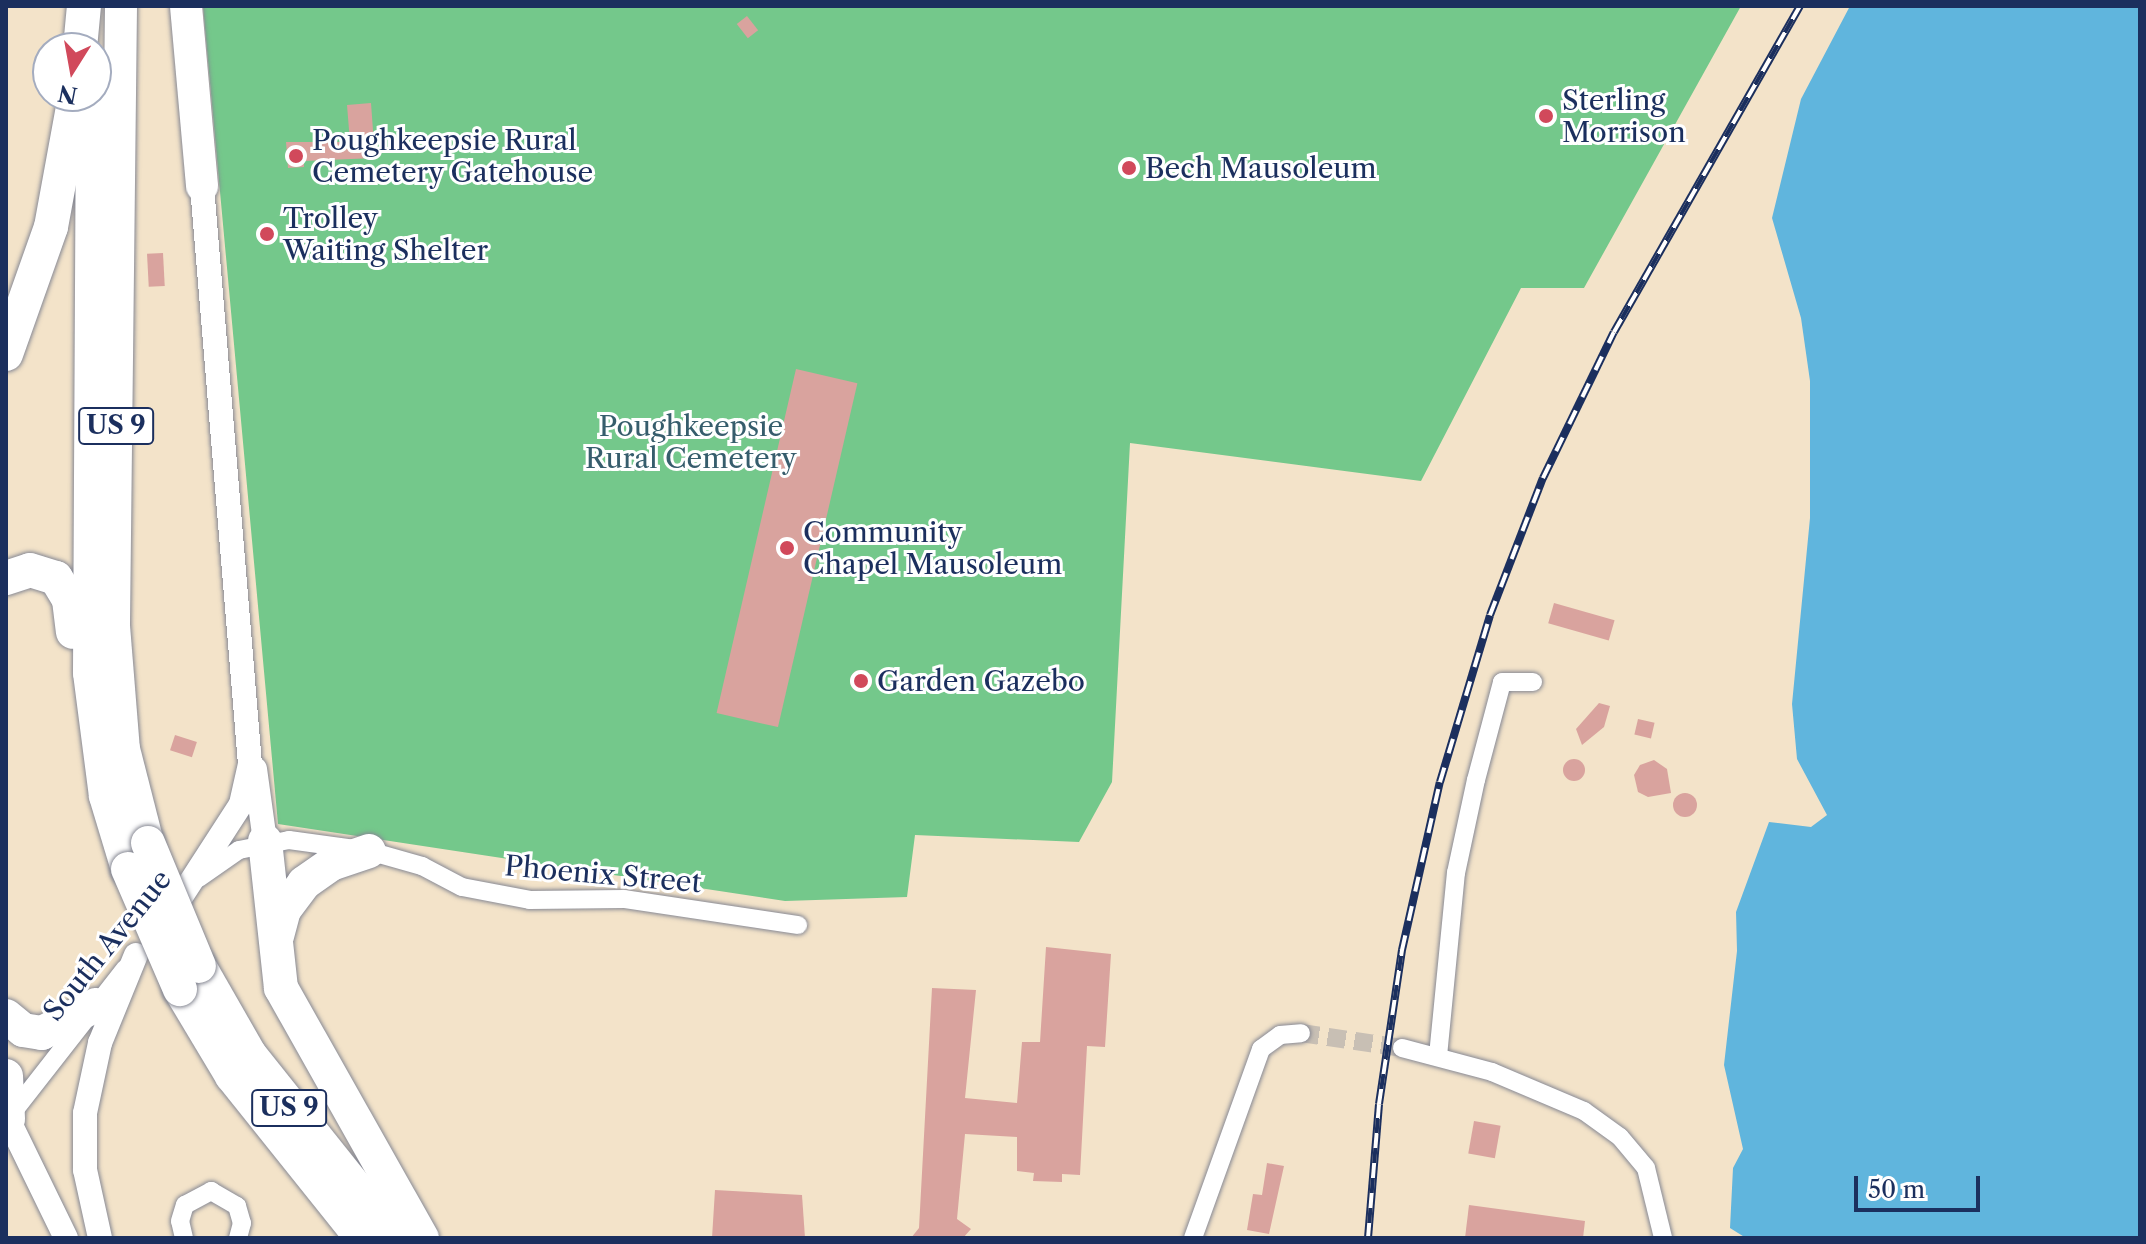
<!DOCTYPE html>
<style>
body{margin:0}
#map{position:relative;width:2146px;height:1244px;overflow:hidden;background:#f3e3c9;font-family:"Libre Caslon Text",serif}
div>[style]{position:absolute}
.green>*{inset:0;background:#74c88b}
.water>*{inset:0;background:#60b5dd}
.building>*{inset:0;background:#d9a39e;transform-origin:0 0}
.round{border-radius:50%}
.minor-tunnel>*{height:18px;margin-top:-9px;transform-origin:0;background:repeating-linear-gradient(90deg,#c8bfb4 0 18px,transparent 0 27px)}
.roads{filter:drop-shadow(0 0 2px #878994) drop-shadow(0 0 2px #878994)}
.minor>*{height:18px;margin:-9px;padding:0 9px;transform-origin:9px;border-radius:9px;background:#fff}
.tertiary>*{height:24px;margin:-12px;padding:0 12px;transform-origin:12px;border-radius:12px;background:#fff}
.trunk>*{height:32px;margin:-16px;padding:0 16px;transform-origin:16px;border-radius:16px;background:#fff}
.motorway>*{height:34px;margin:-17px;padding:0 17px;transform-origin:17px;border-radius:17px;background:#fff}
.rail>*{height:8px;margin-top:-4px;transform-origin:0;background:repeating-linear-gradient(90deg,#fff 0 15px,#1b2f5e 0 30px);box-sizing:border-box;border-block:2px solid #1b2f5e}
.bridges{filter:drop-shadow(0 0 2px #878994) drop-shadow(0 0 2px #878994)}
.motorway-bridge>*{height:34px;margin:-17px;padding:0 17px;transform-origin:17px;border-radius:17px;background:#fff}
.dots>*{width:22px;height:22px;translate:-50% -50%;box-sizing:border-box;border:4px solid #fff;border-radius:50%}
span{translate:-50% -50%;white-space:nowrap;text-align:center;line-height:1.15;-webkit-text-stroke:6px #fff;paint-order:stroke}
.shield-label span{padding:2px 6px;background:#fff;border:2px solid;border-radius:6px;-webkit-text-stroke-width:0}
.shield-label{font-size:26px;color:#1b2f5e;font-weight:700}
.poi-label{font-size:28px;color:#1b2f5e}
.left{translate:0 -50%;text-align:left}
.park-label{font-size:28px;color:#365d6c}
.street-label{font-size:28px;color:#1b2f5e}
.frame{position:absolute;inset:0;border:8px solid #1b2f5e;pointer-events:none}
.north{position:absolute;left:32px;top:32px;width:80px;height:80px;box-sizing:border-box;background:#fff;border:2px solid #a4acbf;border-radius:50%;rotate:191deg;font-size:22px;font-weight:700;line-height:32px;text-align:center;color:#1b2f5e}
.north::after{content:'';display:block;margin:auto;width:28px;height:36px;background:#d1495b;clip-path:polygon(50% 0,100% 100%,50% 72%,0 100%)}
.scale{position:absolute;left:1854px;top:1176px;width:126px;height:36px;box-sizing:border-box;border:4px solid #1b2f5e;border-top:0;padding-left:10px;font-size:24px;line-height:28px;white-space:nowrap;color:#1b2f5e;-webkit-text-stroke:6px #fff;paint-order:stroke}
</style>
<div id="map">
<div class="green">
<div style="clip-path:polygon(203px 6px,1741px 6px,1584px 288px,1521px 288px,1421px 481px,1130px 443px,1112px 782px,1079px 842px,915px 835px,907px 897px,785px 901px,278px 824px)"></div>
</div>
<div class="water">
<div style="clip-path:polygon(1850px 6px,2140px 6px,2140px 1238px,1746px 1238px,1730px 1228px,1733px 1168px,1743px 1149px,1724px 1065px,1737px 951px,1736px 912px,1769px 822px,1811px 827px,1827px 815px,1797px 759px,1792px 704px,1810px 518px,1810px 381px,1801px 318px,1772px 218px,1801px 99px)"></div>
</div>
<div class="building">
<div style="left:747px;top:16px;width:18px;height:13px;rotate:52deg"></div>
<div style="clip-path:polygon(371px 103px,375px 158px,304px 161px,304px 167px,288px 168px,286px 142px,350px 142px,347px 105px)"></div>
<div class="round" style="left:257px;top:225px;width:20px;height:20px"></div>
<div style="left:163px;top:253px;width:33px;height:16px;rotate:87deg"></div>
<div style="left:796px;top:369px;width:63px;height:353px;rotate:13deg"></div>
<div style="left:1554px;top:603px;width:63px;height:21px;rotate:16deg"></div>
<div class="round" style="left:850px;top:670px;width:22px;height:22px"></div>
<div style="clip-path:polygon(1599px 703px,1610px 706px,1604px 727px,1582px 745px,1576px 729px)"></div>
<div style="left:1638px;top:719px;width:17px;height:16px;rotate:13deg"></div>
<div style="left:175px;top:735px;width:23px;height:16px;rotate:18deg"></div>
<div class="round" style="left:1563px;top:759px;width:22px;height:22px"></div>
<div style="clip-path:polygon(1654px 760px,1667px 769px,1671px 793px,1648px 797px,1638px 792px,1634px 775px,1640px 765px)"></div>
<div class="round" style="left:1673px;top:793px;width:24px;height:24px"></div>
<div style="clip-path:polygon(1046px 947px,1111px 954px,1105px 1047px,1087px 1046px,1080px 1175px,1062px 1174px,1062px 1182px,1033px 1181px,1034px 1173px,1017px 1171px,1017px 1137px,965px 1134px,957px 1219px,971px 1229px,963px 1238px,911px 1238px,919px 1228px,932px 988px,976px 990px,965px 1098px,1017px 1103px,1022px 1042px,1040px 1042px)"></div>
<div style="left:1474px;top:1121px;width:27px;height:33px;rotate:10deg"></div>
<div style="clip-path:polygon(1267px 1163px,1284px 1166px,1269px 1234px,1247px 1230px,1253px 1194px,1262px 1195px)"></div>
<div style="clip-path:polygon(715px 1190px,802px 1195px,805px 1238px,712px 1238px)"></div>
<div style="clip-path:polygon(1469px 1205px,1585px 1221px,1583px 1238px,1465px 1238px)"></div>
</div>
<div class="minor-tunnel">
<div style="left:1301px;top:1033px;width:102px;rotate:8.4deg"></div>
</div>
<div class="roads">
<div class="minor">
<div style="left:199px;top:878px;width:49px;rotate:-35deg"></div>
<div style="left:239px;top:850px;width:51px;rotate:-11.3deg"></div>
<div style="left:289px;top:840px;width:81px;rotate:7.8deg"></div>
<div style="left:369px;top:851px;width:55px;rotate:15.8deg"></div>
<div style="left:422px;top:866px;width:45px;rotate:27.7deg"></div>
<div style="left:462px;top:887px;width:69px;rotate:10.8deg"></div>
<div style="left:530px;top:900px;width:94px;rotate:-0.6deg"></div>
<div style="left:624px;top:899px;width:176px;rotate:8.5deg"></div>
<div style="left:1402px;top:1048px;width:93px;rotate:14.9deg"></div>
<div style="left:1492px;top:1072px;width:100px;rotate:23deg"></div>
<div style="left:1584px;top:1111px;width:44px;rotate:35.8deg"></div>
<div style="left:1620px;top:1137px;width:40px;rotate:50deg"></div>
<div style="left:1646px;top:1168px;width:72px;rotate:76.3deg"></div>
<div style="left:1438px;top:1056px;width:184px;rotate:-84.4deg"></div>
<div style="left:1456px;top:873px;width:95px;rotate:-77.9deg"></div>
<div style="left:1476px;top:780px;width:101px;rotate:-75.1deg"></div>
<div style="left:1502px;top:682px;width:31px"></div>
<div style="left:10px;top:1116px;width:187px;rotate:-52deg"></div>
<div style="left:184px;top:1238px;width:17px;rotate:-103deg"></div>
<div style="left:180px;top:1221px;width:17px;rotate:-73deg"></div>
<div style="left:185px;top:1205px;width:30px;rotate:-28deg"></div>
<div style="left:211px;top:1191px;width:30px;rotate:30deg"></div>
<div style="left:237px;top:1206px;width:18px;rotate:74deg"></div>
<div style="left:242px;top:1223px;width:16px;rotate:105deg"></div>
<div style="left:1193px;top:1238px;width:201px;rotate:-70.2deg"></div>
<div style="left:1261px;top:1049px;width:24px;rotate:-36deg"></div>
<div style="left:1280px;top:1035px;width:21px;rotate:-5deg"></div>
</div>
<div class="tertiary">
<div style="left:255px;top:769px;width:73px;rotate:82.1deg"></div>
<div style="left:179px;top:900px;width:114px;rotate:-57.1deg"></div>
<div style="left:241px;top:804px;width:41px;rotate:-77.3deg"></div>
<div style="left:250px;top:764px;width:580px;rotate:-94.75deg"></div>
<div style="left:8px;top:1119px;width:132px;rotate:64deg"></div>
<div style="left:100px;top:1238px;width:70px;rotate:-102.4deg"></div>
<div style="left:85px;top:1170px;width:57px;rotate:-90deg"></div>
<div style="left:85px;top:1113px;width:72px;rotate:-77.9deg"></div>
<div style="left:100px;top:1043px;width:95px;rotate:-67.8deg"></div>
</div>
<div class="trunk">
<div style="left:121px;top:6px;width:620px;rotate:90.65deg"></div>
<div style="left:114px;top:626px;width:123px;rotate:85.4deg"></div>
<div style="left:124px;top:749px;width:97px;rotate:75.7deg"></div>
<div style="left:186px;top:6px;width:181px;rotate:84.9deg"></div>
</div>
<div class="motorway">
<div style="left:80px;top:48px;width:42px;rotate:-84.6deg"></div>
<div style="left:93px;top:96px;width:577px;rotate:90.3deg"></div>
<div style="left:90px;top:673px;width:124px;rotate:82.6deg"></div>
<div style="left:106px;top:796px;width:76px;rotate:73.2deg"></div>
<div style="left:6px;top:354px;width:135px;rotate:-70.5deg"></div>
<div style="left:51px;top:227px;width:133px;rotate:-79.6deg"></div>
<div style="left:6px;top:578px;width:25px;rotate:-18deg"></div>
<div style="left:30px;top:570px;width:27px;rotate:17deg"></div>
<div style="left:56px;top:578px;width:26px;rotate:59deg"></div>
<div style="left:69px;top:600px;width:32px;rotate:83deg"></div>
<div style="left:265px;top:841px;width:148px;rotate:83.8deg"></div>
<div style="left:281px;top:988px;width:287px;rotate:60.6deg"></div>
<div style="left:277px;top:936px;width:27px;rotate:-75deg"></div>
<div style="left:284px;top:910px;width:34px;rotate:-53deg"></div>
<div style="left:304px;top:883px;width:33px;rotate:-35deg"></div>
<div style="left:331px;top:864px;width:40px;rotate:-18.9deg"></div>
<div style="left:199px;top:966px;width:103px;rotate:60.2deg"></div>
<div style="left:250px;top:1055px;width:234px;rotate:51.4deg"></div>
<div style="left:180px;top:989px;width:101px;rotate:59.1deg"></div>
<div style="left:232px;top:1076px;width:208px;rotate:51.3deg"></div>
<div style="left:6px;top:1016px;width:22px;rotate:39deg"></div>
<div style="left:23px;top:1030px;width:19px;rotate:9deg"></div>
<div style="left:42px;top:1033px;width:61px;rotate:-27.4deg"></div>
<div style="left:6px;top:1076px;width:43px;rotate:87.3deg"></div>
</div>
</div>
<div class="rail">
<div style="left:1368px;top:1238px;width:134px;rotate:-85.3deg"></div>
<div style="left:1379px;top:1104px;width:156px;rotate:-81.5deg"></div>
<div style="left:1402px;top:950px;width:172px;rotate:-77.3deg"></div>
<div style="left:1440px;top:782px;width:174px;rotate:-73.3deg"></div>
<div style="left:1490px;top:615px;width:147px;rotate:-68.9deg"></div>
<div style="left:1543px;top:478px;width:162px;rotate:-64.1deg"></div>
<div style="left:1614px;top:332px;width:375px;rotate:-60.3deg"></div>
</div>
<div class="bridges">
<div class="motorway-bridge">
<div style="left:148px;top:843px;width:133px;rotate:67.5deg"></div>
<div style="left:128px;top:869px;width:131px;rotate:66.6deg"></div>
</div>
</div>
<div class="dots">
<div style="left:1546px;top:116px;background:#d1495b"></div>
<div style="left:296px;top:156px;background:#d1495b"></div>
<div style="left:1129px;top:168px;background:#d1495b"></div>
<div style="left:267px;top:234px;background:#d1495b"></div>
<div style="left:787px;top:548px;background:#d1495b"></div>
<div style="left:861px;top:681px;background:#d1495b"></div>
</div>
<div class="shield-label">
<span style="left:116px;top:426px">US 9</span>
<span style="left:289px;top:1108px">US 9</span>
</div>
<div class="poi-label">
<span class="left" style="left:1562px;top:116px">Sterling<br>Morrison</span>
<span class="left" style="left:312px;top:156px">Poughkeepsie Rural<br>Cemetery Gatehouse</span>
<span class="left" style="left:1145px;top:168px">Bech Mausoleum</span>
<span class="left" style="left:283px;top:234px">Trolley<br>Waiting Shelter</span>
<span class="left" style="left:803px;top:548px">Community<br>Chapel Mausoleum</span>
<span class="left" style="left:877px;top:681px">Garden Gazebo</span>
</div>
<div class="park-label">
<span style="left:691px;top:442px">Poughkeepsie<br>Rural Cemetery</span>
</div>
<div class="street-label">
<span style="left:603px;top:874px;rotate:5deg">Phoenix Street</span>
<span style="left:107px;top:945px;rotate:-51deg">South Avenue</span>
</div>
<div class="frame"></div>
<div class="north">N</div>
<div class="scale">50 m</div>
</div>
